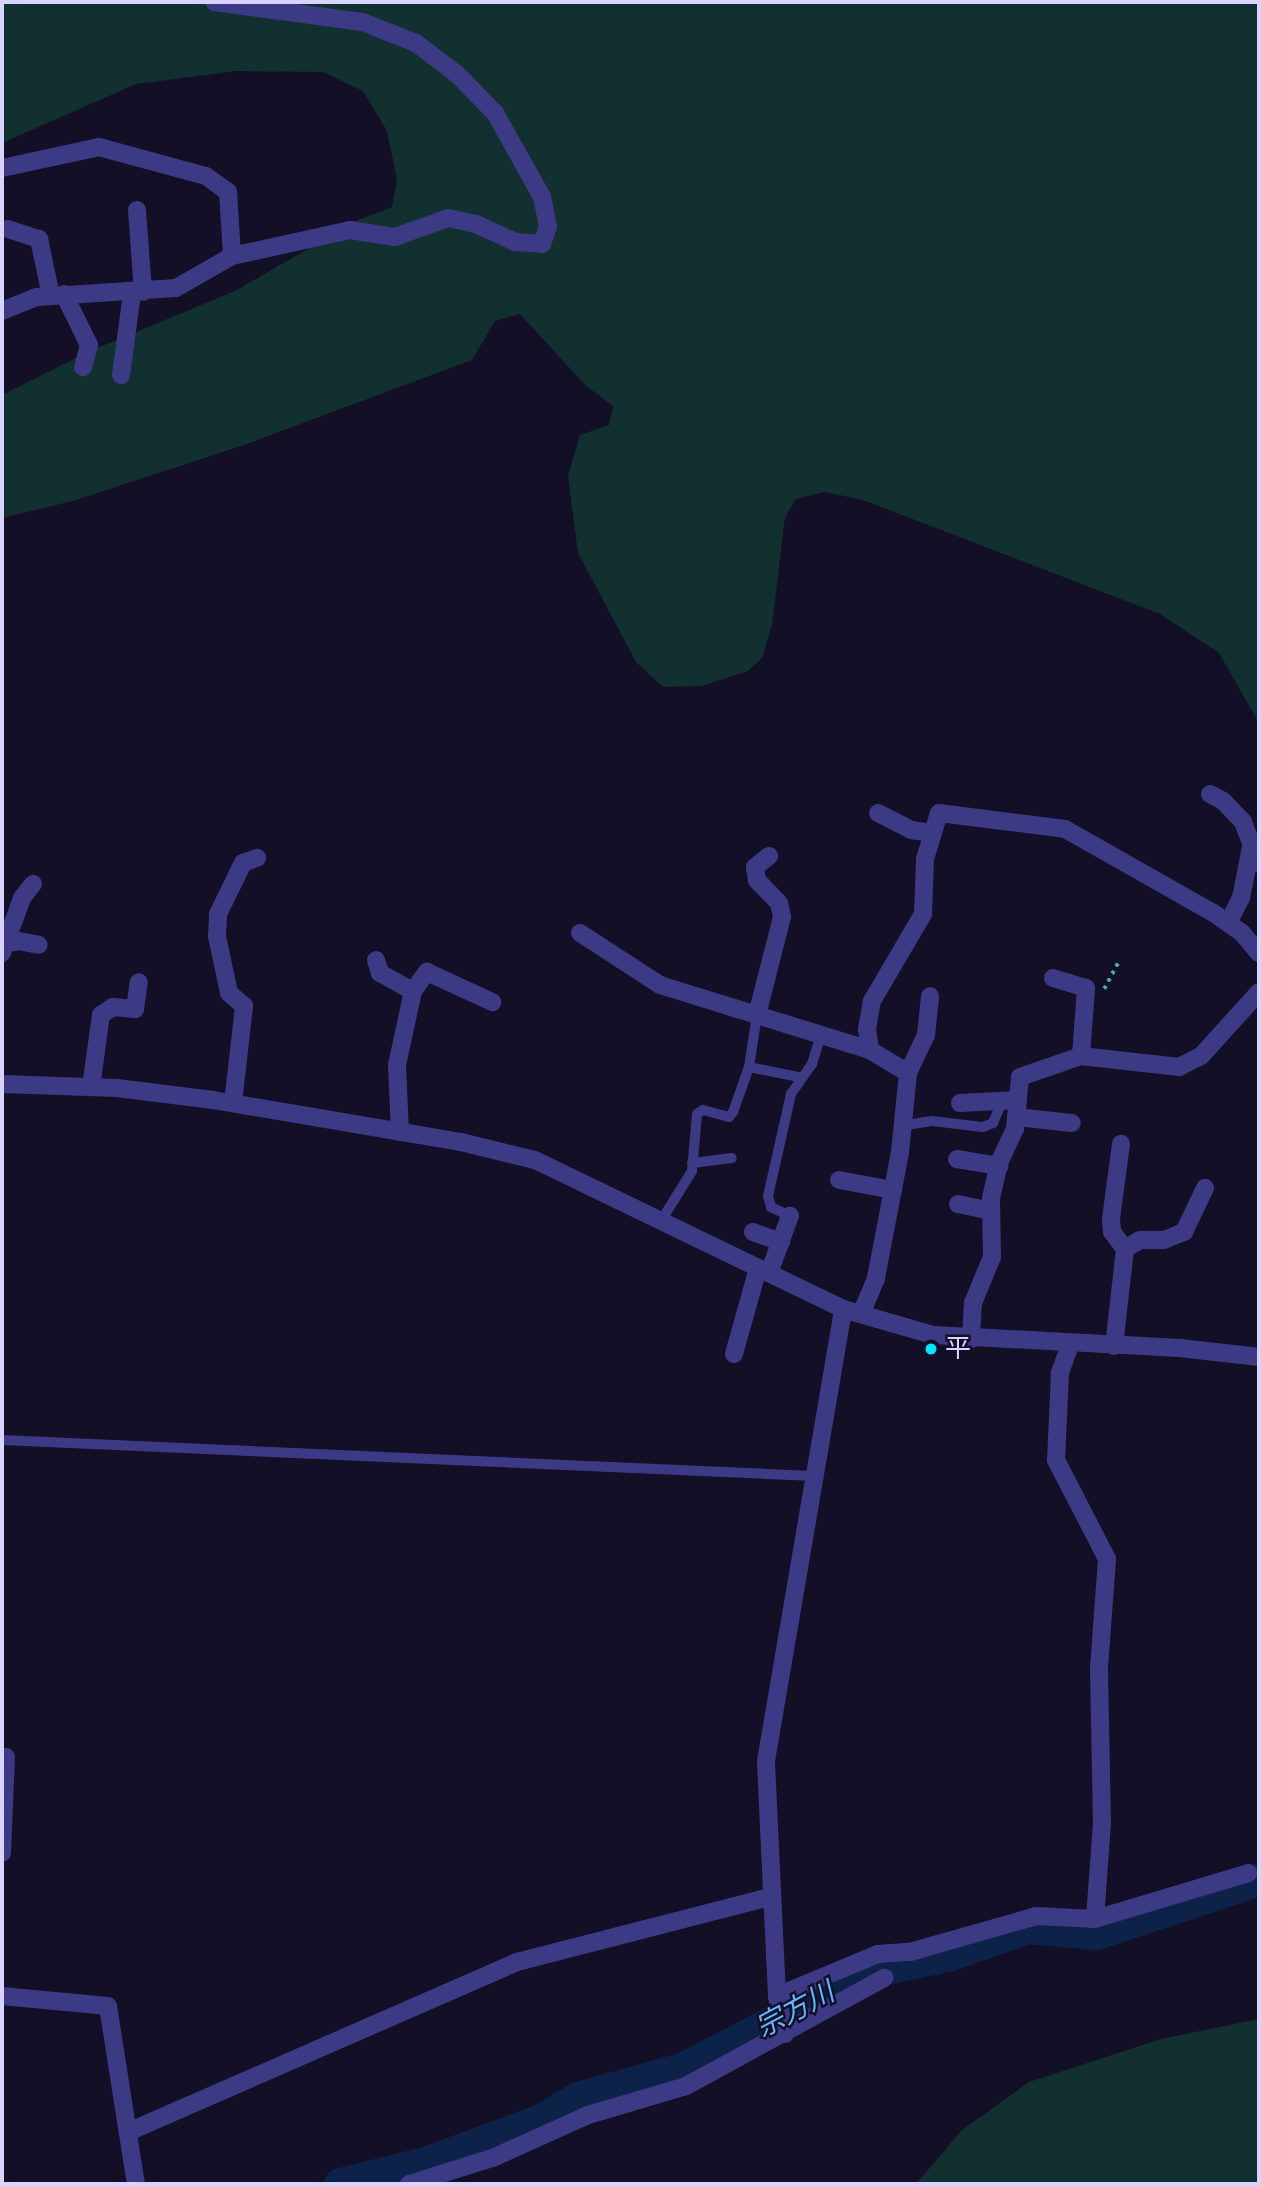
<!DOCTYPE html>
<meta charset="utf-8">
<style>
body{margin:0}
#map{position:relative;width:1261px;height:2186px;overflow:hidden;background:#130f26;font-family:Jost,"Noto Sans JP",sans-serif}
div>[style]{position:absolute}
.green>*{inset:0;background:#12302f}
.river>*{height:33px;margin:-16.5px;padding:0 16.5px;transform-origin:16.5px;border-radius:16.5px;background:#0c2248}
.path>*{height:3.5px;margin-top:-1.75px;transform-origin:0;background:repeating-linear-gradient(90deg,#2fb8b0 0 3.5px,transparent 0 8.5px)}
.service>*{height:10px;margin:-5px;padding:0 5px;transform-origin:5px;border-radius:5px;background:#3d3a85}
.minor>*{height:18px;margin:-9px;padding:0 9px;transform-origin:9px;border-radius:9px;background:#3d3a85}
.tertiary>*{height:18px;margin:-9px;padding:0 9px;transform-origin:9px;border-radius:9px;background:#3d3a85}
.dots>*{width:19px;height:19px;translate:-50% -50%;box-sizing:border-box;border:4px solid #130f26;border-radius:50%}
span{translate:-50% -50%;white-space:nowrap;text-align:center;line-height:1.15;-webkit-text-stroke:5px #130f26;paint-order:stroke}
.poi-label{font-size:26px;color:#d9d4ff}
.left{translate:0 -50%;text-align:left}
.water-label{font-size:28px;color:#62b6ff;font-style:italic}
.frame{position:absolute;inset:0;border:4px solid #d9d4ff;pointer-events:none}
</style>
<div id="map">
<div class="green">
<div style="clip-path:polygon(2px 2px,1259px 2px,1259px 723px,1219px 653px,1160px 614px,863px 500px,825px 492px,796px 499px,785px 517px,772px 625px,762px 658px,748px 671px,702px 686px,663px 687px,636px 662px,578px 553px,568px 476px,580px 435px,609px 425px,613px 406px,585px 385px,520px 314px,495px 321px,472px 360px,241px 446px,73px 501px,2px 518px,2px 395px,90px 351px,235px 291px,358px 220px,392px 207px,397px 180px,387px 131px,363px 91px,323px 72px,236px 71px,136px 84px,2px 143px)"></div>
<div style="clip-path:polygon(1259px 2019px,1259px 2184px,916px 2184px,961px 2131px,1029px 2082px,1161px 2039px)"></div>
</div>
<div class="river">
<div style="left:340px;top:2184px;width:88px;rotate:-13.9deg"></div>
<div style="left:425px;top:2163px;width:126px;rotate:-20.4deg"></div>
<div style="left:543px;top:2119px;width:41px;rotate:-31deg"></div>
<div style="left:578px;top:2098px;width:110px;rotate:-15.8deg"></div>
<div style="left:684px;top:2068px;width:210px;rotate:-27.5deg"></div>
<div style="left:870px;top:1971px;width:80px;rotate:-11.6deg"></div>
<div style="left:948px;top:1955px;width:84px;rotate:-19.5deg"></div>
<div style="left:1027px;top:1927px;width:69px;rotate:5deg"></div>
<div style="left:1096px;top:1933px;width:172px;rotate:-18.3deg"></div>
</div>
<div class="path">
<div style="left:1104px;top:989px;width:30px;rotate:-62deg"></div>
</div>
<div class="service">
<div style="left:749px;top:1067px;width:50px;rotate:11.5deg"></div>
<div style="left:900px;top:1126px;width:32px;rotate:-9deg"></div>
<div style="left:932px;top:1121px;width:51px;rotate:6.7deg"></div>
<div style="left:983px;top:1127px;width:11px;rotate:-22deg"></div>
<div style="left:993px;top:1123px;width:23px;rotate:-67deg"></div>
<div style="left:692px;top:1163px;width:40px;rotate:-7.1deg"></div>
<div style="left:790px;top:1216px;width:21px;rotate:-155deg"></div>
<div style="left:771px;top:1207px;width:11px;rotate:-105deg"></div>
<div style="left:768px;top:1196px;width:105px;rotate:-77.3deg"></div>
<div style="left:791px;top:1094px;width:37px;rotate:-55deg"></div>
<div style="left:812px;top:1064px;width:30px;rotate:-73deg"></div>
<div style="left:661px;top:1221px;width:59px;rotate:-58.2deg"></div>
<div style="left:692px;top:1171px;width:57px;rotate:-85deg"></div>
<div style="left:697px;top:1114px;width:7px;rotate:-34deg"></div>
<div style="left:703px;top:1110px;width:27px;rotate:15deg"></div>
<div style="left:729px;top:1117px;width:6px;rotate:-51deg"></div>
<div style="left:733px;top:1112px;width:48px;rotate:-70.4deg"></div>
<div style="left:749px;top:1067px;width:53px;rotate:-81.3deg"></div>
<div style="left:2px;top:1440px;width:812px;rotate:2.54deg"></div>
</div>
<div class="minor">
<div style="left:2px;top:168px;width:99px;rotate:-12.2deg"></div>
<div style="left:99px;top:147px;width:111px;rotate:15.2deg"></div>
<div style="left:206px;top:176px;width:27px;rotate:36deg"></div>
<div style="left:228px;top:192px;width:64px;rotate:86.4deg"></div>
<div style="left:137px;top:210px;width:82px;rotate:85.8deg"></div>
<div style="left:8px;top:229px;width:33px;rotate:18deg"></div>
<div style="left:39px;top:239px;width:58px;rotate:78.1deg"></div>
<div style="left:64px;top:294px;width:57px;rotate:63.9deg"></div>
<div style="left:89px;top:345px;width:23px;rotate:105deg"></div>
<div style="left:2px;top:311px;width:37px;rotate:-22deg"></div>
<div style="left:36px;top:297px;width:140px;rotate:-3.7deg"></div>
<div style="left:176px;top:288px;width:64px;rotate:-29.7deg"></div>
<div style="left:232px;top:256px;width:121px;rotate:-12.4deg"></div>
<div style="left:350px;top:230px;width:46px;rotate:8.8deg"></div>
<div style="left:395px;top:237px;width:56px;rotate:-19.7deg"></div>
<div style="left:448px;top:218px;width:29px;rotate:12deg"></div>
<div style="left:476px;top:224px;width:43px;rotate:24.8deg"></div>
<div style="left:515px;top:242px;width:27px;rotate:4deg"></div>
<div style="left:542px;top:244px;width:18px;rotate:-71deg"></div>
<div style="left:548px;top:227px;width:31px;rotate:-101deg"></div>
<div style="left:542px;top:197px;width:96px;rotate:-119.2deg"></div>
<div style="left:495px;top:113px;width:53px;rotate:-134.2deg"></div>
<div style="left:458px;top:75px;width:53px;rotate:-142.7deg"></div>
<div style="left:416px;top:43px;width:58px;rotate:-158.7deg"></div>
<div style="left:362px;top:22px;width:149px;rotate:-172.3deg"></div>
<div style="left:121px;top:375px;width:82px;rotate:-82.3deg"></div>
<div style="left:1210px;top:794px;width:15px;rotate:28deg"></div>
<div style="left:1223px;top:801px;width:29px;rotate:46deg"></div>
<div style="left:1243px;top:822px;width:45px;rotate:69.1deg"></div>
<div style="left:878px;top:813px;width:37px;rotate:27deg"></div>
<div style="left:911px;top:830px;width:21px;rotate:8deg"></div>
<div style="left:1228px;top:923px;width:28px;rotate:-63deg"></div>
<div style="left:1241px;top:898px;width:52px;rotate:-78.9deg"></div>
<div style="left:580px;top:933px;width:95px;rotate:33deg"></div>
<div style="left:660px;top:985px;width:220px;rotate:17.2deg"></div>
<div style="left:4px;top:944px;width:15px;rotate:-11deg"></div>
<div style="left:19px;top:941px;width:20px;rotate:11deg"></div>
<div style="left:2px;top:953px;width:59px;rotate:-70deg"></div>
<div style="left:22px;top:898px;width:18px;rotate:-52deg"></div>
<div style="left:376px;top:960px;width:14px;rotate:73deg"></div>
<div style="left:380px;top:973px;width:38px;rotate:29deg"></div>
<div style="left:1053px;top:978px;width:34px;rotate:17deg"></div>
<div style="left:1086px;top:988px;width:68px;rotate:94.2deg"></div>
<div style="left:757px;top:1015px;width:101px;rotate:-75.7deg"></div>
<div style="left:782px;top:917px;width:14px;rotate:-102deg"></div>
<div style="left:779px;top:903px;width:32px;rotate:-134deg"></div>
<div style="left:757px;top:880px;width:13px;rotate:-99deg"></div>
<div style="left:755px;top:867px;width:18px;rotate:-38deg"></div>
<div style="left:908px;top:1073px;width:42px;rotate:-64.7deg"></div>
<div style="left:926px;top:1035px;width:39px;rotate:-84deg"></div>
<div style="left:91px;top:1087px;width:73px;rotate:-82.1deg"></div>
<div style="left:101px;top:1015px;width:14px;rotate:-34deg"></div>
<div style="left:113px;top:1007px;width:22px;rotate:5deg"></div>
<div style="left:135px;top:1009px;width:27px;rotate:-82deg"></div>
<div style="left:233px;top:1103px;width:98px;rotate:-83.5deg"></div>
<div style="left:244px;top:1006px;width:20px;rotate:-139deg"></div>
<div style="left:229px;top:993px;width:58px;rotate:-101.9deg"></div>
<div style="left:217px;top:936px;width:22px;rotate:-87deg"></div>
<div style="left:218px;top:914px;width:57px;rotate:-63.9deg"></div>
<div style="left:243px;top:863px;width:15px;rotate:-20deg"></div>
<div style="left:960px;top:1103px;width:58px;rotate:-3deg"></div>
<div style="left:1016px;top:1117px;width:56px;rotate:6.1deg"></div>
<div style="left:400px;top:1132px;width:67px;rotate:-92.6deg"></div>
<div style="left:397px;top:1065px;width:76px;rotate:-77.8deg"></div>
<div style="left:413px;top:991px;width:24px;rotate:-54deg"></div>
<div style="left:427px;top:972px;width:72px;rotate:24.8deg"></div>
<div style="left:957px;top:1159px;width:43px;rotate:9.5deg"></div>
<div style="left:839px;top:1180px;width:55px;rotate:10.5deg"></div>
<div style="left:958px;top:1204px;width:34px;rotate:12deg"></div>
<div style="left:753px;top:1232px;width:30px;rotate:20deg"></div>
<div style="left:1125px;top:1249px;width:17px;rotate:-31deg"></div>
<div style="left:1140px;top:1240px;width:24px"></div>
<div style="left:1164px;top:1240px;width:22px;rotate:-22deg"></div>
<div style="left:1184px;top:1232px;width:49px;rotate:-64.5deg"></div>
<div style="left:769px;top:1273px;width:61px;rotate:-69.8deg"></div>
<div style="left:861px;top:1314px;width:39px;rotate:-67deg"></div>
<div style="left:876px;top:1278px;width:128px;rotate:-79.2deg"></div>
<div style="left:900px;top:1152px;width:79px;rotate:-84.2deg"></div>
<div style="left:908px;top:1073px;width:44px;rotate:-148.8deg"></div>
<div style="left:870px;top:1050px;width:21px;rotate:-98deg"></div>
<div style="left:867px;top:1029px;width:28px;rotate:-80deg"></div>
<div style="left:872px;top:1001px;width:101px;rotate:-59.6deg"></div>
<div style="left:923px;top:914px;width:55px;rotate:-87.9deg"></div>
<div style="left:925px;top:859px;width:48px;rotate:-73.1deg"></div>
<div style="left:939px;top:813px;width:127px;rotate:7.2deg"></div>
<div style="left:1065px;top:829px;width:169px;rotate:29.5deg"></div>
<div style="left:1212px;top:912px;width:37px;rotate:35deg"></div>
<div style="left:1242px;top:933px;width:26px;rotate:50deg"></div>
<div style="left:971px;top:1339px;width:36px;rotate:-87deg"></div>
<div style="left:973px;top:1303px;width:50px;rotate:-67.6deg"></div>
<div style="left:992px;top:1257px;width:59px;rotate:-91deg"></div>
<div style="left:991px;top:1198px;width:36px;rotate:-77deg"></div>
<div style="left:999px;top:1163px;width:38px;rotate:-65deg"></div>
<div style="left:1015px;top:1129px;width:52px;rotate:-84.5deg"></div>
<div style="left:1020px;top:1077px;width:65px;rotate:-19deg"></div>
<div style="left:1081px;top:1056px;width:99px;rotate:6.4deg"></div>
<div style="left:1179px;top:1067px;width:25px;rotate:-27deg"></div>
<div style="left:1201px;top:1056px;width:86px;rotate:-47.8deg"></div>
<div style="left:1070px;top:1345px;width:30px;rotate:110deg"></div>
<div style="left:1060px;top:1373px;width:87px;rotate:92.6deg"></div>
<div style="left:1056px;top:1460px;width:111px;rotate:62.7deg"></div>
<div style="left:1107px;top:1559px;width:110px;rotate:94.2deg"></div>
<div style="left:1099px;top:1669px;width:154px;rotate:88.9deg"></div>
<div style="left:1102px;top:1823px;width:96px;rotate:94.2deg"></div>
<div style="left:1114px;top:1346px;width:98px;rotate:-83.5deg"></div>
<div style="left:1125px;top:1249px;width:21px;rotate:-127deg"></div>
<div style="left:1112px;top:1232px;width:13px;rotate:-94deg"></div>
<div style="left:1111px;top:1219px;width:76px;rotate:-82.4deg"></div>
<div style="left:734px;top:1354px;width:89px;rotate:-74.4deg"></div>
<div style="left:2px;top:1853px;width:96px;rotate:-87.6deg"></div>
<div style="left:2px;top:1996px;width:106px;rotate:5.4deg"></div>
<div style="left:108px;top:2006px;width:180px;rotate:81.1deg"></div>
<div style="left:777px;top:1996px;width:109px;rotate:-22.6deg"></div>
<div style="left:878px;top:1954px;width:32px;rotate:-4deg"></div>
<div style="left:910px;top:1952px;width:131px;rotate:-15.9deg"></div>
<div style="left:1036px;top:1916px;width:59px;rotate:2.9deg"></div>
<div style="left:1095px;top:1919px;width:160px;rotate:-16.7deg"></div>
<div style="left:785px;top:2034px;width:39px;rotate:-102deg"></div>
<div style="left:777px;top:1996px;width:235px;rotate:-92.7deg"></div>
<div style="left:766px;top:1761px;width:459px;rotate:-80.3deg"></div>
<div style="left:843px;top:1309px;width:94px;rotate:16.1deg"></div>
<div style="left:933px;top:1335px;width:247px;rotate:3deg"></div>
<div style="left:1180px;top:1348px;width:80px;rotate:6.5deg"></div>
<div style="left:128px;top:2132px;width:425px;rotate:-23.6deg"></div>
<div style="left:517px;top:1962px;width:262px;rotate:-14.4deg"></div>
<div style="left:409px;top:2184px;width:90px;rotate:-17.4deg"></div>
<div style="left:495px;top:2157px;width:102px;rotate:-24.3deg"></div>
<div style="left:588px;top:2115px;width:102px;rotate:-16.5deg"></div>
<div style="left:686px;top:2086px;width:226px;rotate:-28.6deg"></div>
</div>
<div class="tertiary">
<div style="left:2px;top:1084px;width:115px;rotate:2deg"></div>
<div style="left:117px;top:1088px;width:97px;rotate:7.1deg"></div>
<div style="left:213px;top:1100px;width:252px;rotate:9.6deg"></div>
<div style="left:461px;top:1142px;width:76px;rotate:13.7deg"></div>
<div style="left:535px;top:1160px;width:342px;rotate:25.8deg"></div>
</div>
<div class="dots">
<div style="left:931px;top:1349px;background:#00e5ff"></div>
</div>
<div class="poi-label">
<span class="left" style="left:945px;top:1349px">平</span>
</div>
<div class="water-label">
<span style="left:795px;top:2010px;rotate:-28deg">宗方川</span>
</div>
<div class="frame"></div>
</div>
